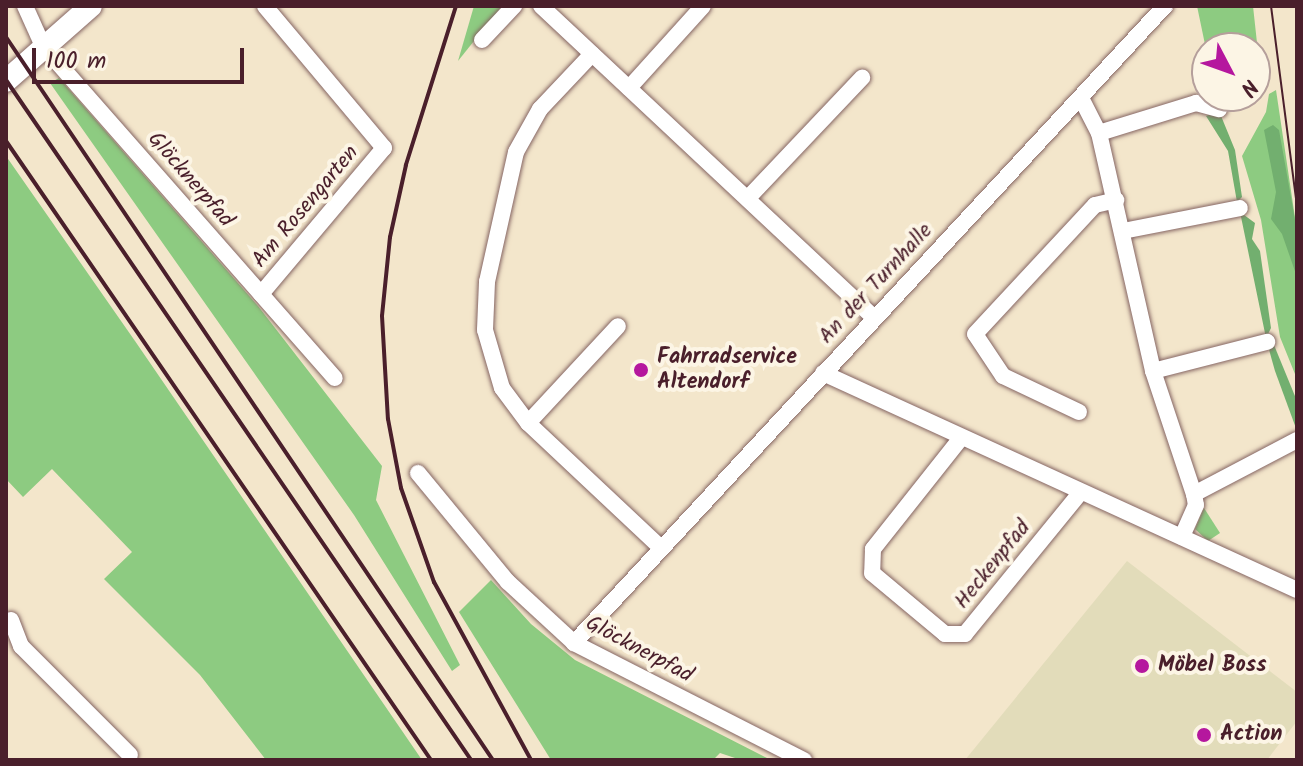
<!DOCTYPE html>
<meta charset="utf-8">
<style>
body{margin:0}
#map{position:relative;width:1303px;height:766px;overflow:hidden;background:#f3e6cb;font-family:Kalam,sans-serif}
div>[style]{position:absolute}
.built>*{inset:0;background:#e2dcba}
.green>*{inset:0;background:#8dcb81}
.forest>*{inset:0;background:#72af6f}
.roads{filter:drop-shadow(0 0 2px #856563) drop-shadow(0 0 2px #856563)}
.minor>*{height:16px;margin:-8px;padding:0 8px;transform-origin:8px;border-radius:8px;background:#fff}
.tertiary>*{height:22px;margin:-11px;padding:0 11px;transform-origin:11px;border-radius:11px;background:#fff}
.tram>*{height:2px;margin:-1px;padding:0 1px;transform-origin:1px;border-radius:1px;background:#4a1f2b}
.rail>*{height:4px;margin:-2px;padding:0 2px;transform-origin:2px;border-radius:2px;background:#4a1f2b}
.dots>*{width:22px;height:22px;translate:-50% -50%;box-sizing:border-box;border:4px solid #fcf5e5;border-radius:50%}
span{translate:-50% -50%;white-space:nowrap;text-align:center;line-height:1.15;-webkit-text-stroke:8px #fcf5e5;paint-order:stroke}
.street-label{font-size:22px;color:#4a1f2b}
.poi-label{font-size:22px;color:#4a1f2b;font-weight:700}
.left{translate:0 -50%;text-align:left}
.frame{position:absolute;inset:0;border:8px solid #4a1f2b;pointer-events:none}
.north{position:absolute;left:1191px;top:32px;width:80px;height:80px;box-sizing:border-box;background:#fcf5e5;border:2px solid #b59f9b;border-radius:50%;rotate:131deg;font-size:22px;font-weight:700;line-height:32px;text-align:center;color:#4a1f2b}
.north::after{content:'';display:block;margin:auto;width:28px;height:36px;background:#b5179e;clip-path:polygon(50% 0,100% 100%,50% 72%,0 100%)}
.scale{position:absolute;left:32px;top:48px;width:212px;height:36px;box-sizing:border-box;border:4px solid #4a1f2b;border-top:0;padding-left:10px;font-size:24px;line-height:28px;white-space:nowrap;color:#4a1f2b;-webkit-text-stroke:6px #fcf5e5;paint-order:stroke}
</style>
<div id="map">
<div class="built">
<div style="clip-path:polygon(1127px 561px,1297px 692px,1297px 721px,1267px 760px,965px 760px)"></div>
</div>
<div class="green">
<div style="clip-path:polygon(474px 6px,502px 6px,458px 61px)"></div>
<div style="clip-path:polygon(1197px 6px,1253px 6px,1262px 89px,1256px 97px,1218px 106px,1216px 96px,1255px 96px,1255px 48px,1207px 48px,1207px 54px)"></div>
<div style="clip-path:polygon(59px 78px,258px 306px,382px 466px,376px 500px,460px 665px,452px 671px,354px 515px,50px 83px)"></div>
<div style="clip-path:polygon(1276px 90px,1297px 231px,1297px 379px,1280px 337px,1261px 220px,1242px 156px,1266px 112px,1269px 94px)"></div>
<div style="clip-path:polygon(6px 156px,135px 341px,422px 760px,266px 760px,200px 675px,104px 579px,132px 552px,52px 469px,23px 497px,6px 479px)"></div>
<div style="clip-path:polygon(1204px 508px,1220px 533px,1208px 541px,1195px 529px)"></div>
<div style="clip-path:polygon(491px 580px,531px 624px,575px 660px,771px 760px,741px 760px,720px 753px,713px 760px,551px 760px,459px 612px)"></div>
</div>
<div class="forest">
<div style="clip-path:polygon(1219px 111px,1235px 150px,1242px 197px,1237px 202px,1228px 151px,1206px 116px)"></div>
<div style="clip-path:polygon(1273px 125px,1279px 130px,1297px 231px,1297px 277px,1282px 234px,1271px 219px,1276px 192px,1264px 130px)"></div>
<div style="clip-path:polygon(1240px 212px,1255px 223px,1252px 239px,1260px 251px,1271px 328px,1266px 338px)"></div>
<div style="clip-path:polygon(1274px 345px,1297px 401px,1297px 431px,1275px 371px,1268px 346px)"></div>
</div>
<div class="roads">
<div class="minor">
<div style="left:25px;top:6px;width:44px;rotate:65.8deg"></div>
<div style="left:43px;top:46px;width:442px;rotate:48.7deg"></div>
<div style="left:541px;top:6px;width:456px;rotate:43.1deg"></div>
<div style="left:482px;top:40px;width:47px;rotate:-46.7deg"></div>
<div style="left:592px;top:54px;width:76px;rotate:133.4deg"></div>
<div style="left:540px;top:109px;width:49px;rotate:119.2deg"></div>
<div style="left:516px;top:152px;width:133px;rotate:102.6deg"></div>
<div style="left:487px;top:282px;width:48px;rotate:92.4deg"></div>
<div style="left:485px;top:330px;width:60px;rotate:73.7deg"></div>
<div style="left:502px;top:388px;width:44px;rotate:53.4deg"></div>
<div style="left:528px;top:423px;width:180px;rotate:43.2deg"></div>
<div style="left:629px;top:88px;width:110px;rotate:-47.9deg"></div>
<div style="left:1082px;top:100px;width:37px;rotate:63deg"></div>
<div style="left:1099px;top:133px;width:244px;rotate:77.2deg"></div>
<div style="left:1153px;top:371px;width:130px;rotate:71.6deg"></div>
<div style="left:1194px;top:494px;width:11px;rotate:80deg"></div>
<div style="left:1196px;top:505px;width:35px;rotate:114deg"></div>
<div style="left:1099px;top:133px;width:102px;rotate:-17.2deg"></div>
<div style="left:1196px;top:103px;width:24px;rotate:15deg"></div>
<div style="left:748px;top:198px;width:166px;rotate:-46.5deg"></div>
<div style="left:1123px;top:231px;width:119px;rotate:-11.1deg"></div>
<div style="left:261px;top:294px;width:191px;rotate:-49.9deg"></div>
<div style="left:384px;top:148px;width:185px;rotate:-130deg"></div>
<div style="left:1153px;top:371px;width:118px;rotate:-14.3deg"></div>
<div style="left:823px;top:373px;width:521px;rotate:24.6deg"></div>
<div style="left:1079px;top:412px;width:84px;rotate:-154.7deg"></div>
<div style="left:1003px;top:376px;width:50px;rotate:-123.7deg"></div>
<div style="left:975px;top:334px;width:176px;rotate:-47.1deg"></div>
<div style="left:1095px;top:205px;width:22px;rotate:-13deg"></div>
<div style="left:528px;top:423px;width:132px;rotate:-47.1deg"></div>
<div style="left:961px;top:438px;width:142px;rotate:128.4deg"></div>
<div style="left:873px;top:549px;width:24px;rotate:92deg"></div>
<div style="left:872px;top:573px;width:95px;rotate:39.9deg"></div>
<div style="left:945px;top:634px;width:20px"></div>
<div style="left:965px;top:634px;width:183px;rotate:-50.8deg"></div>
<div style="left:418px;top:473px;width:141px;rotate:50.5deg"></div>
<div style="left:508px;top:582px;width:90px;rotate:42.7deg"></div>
<div style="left:574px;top:643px;width:258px;rotate:27deg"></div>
<div style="left:1194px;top:494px;width:116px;rotate:-27.7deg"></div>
<div style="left:11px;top:620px;width:28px;rotate:69deg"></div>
<div style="left:21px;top:646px;width:154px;rotate:45deg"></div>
<div style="left:574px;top:643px;width:869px;rotate:-47.15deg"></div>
</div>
<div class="tertiary">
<div style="left:6px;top:81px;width:113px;rotate:-41.4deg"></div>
</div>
</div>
<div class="tram">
<div style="left:1271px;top:6px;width:201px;rotate:82.6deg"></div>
</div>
<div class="rail">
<div style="left:456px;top:6px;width:167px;rotate:107.5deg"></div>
<div style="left:406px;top:165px;width:74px;rotate:102.5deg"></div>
<div style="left:390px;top:237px;width:79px;rotate:95.8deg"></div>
<div style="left:382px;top:316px;width:103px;rotate:86.7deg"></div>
<div style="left:388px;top:419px;width:70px;rotate:79.3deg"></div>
<div style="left:401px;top:488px;width:100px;rotate:70.7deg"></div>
<div style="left:434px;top:582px;width:203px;rotate:61.4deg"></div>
<div style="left:6px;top:37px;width:872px;rotate:56.04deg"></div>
<div style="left:6px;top:80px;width:824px;rotate:55.63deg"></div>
<div style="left:6px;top:141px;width:751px;rotate:55.53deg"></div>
</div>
<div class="dots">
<div style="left:641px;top:370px;background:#b5179e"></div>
<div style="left:1142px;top:666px;background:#b5179e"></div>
<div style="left:1204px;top:735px;background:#b5179e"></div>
</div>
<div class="street-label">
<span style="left:190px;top:180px;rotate:49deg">Glöcknerpfad</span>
<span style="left:306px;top:207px;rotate:-50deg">Am Rosengarten</span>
<span style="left:876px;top:284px;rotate:-47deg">An der Turnhalle</span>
<span style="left:993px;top:565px;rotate:-51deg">Heckenpfad</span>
<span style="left:639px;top:650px;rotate:28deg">Glöcknerpfad</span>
</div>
<div class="poi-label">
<span class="left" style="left:657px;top:370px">Fahrradservice<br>Altendorf</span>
<span class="left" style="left:1158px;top:666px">Möbel Boss</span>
<span class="left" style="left:1220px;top:735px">Action</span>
</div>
<div class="frame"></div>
<div class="north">N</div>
<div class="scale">100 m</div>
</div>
